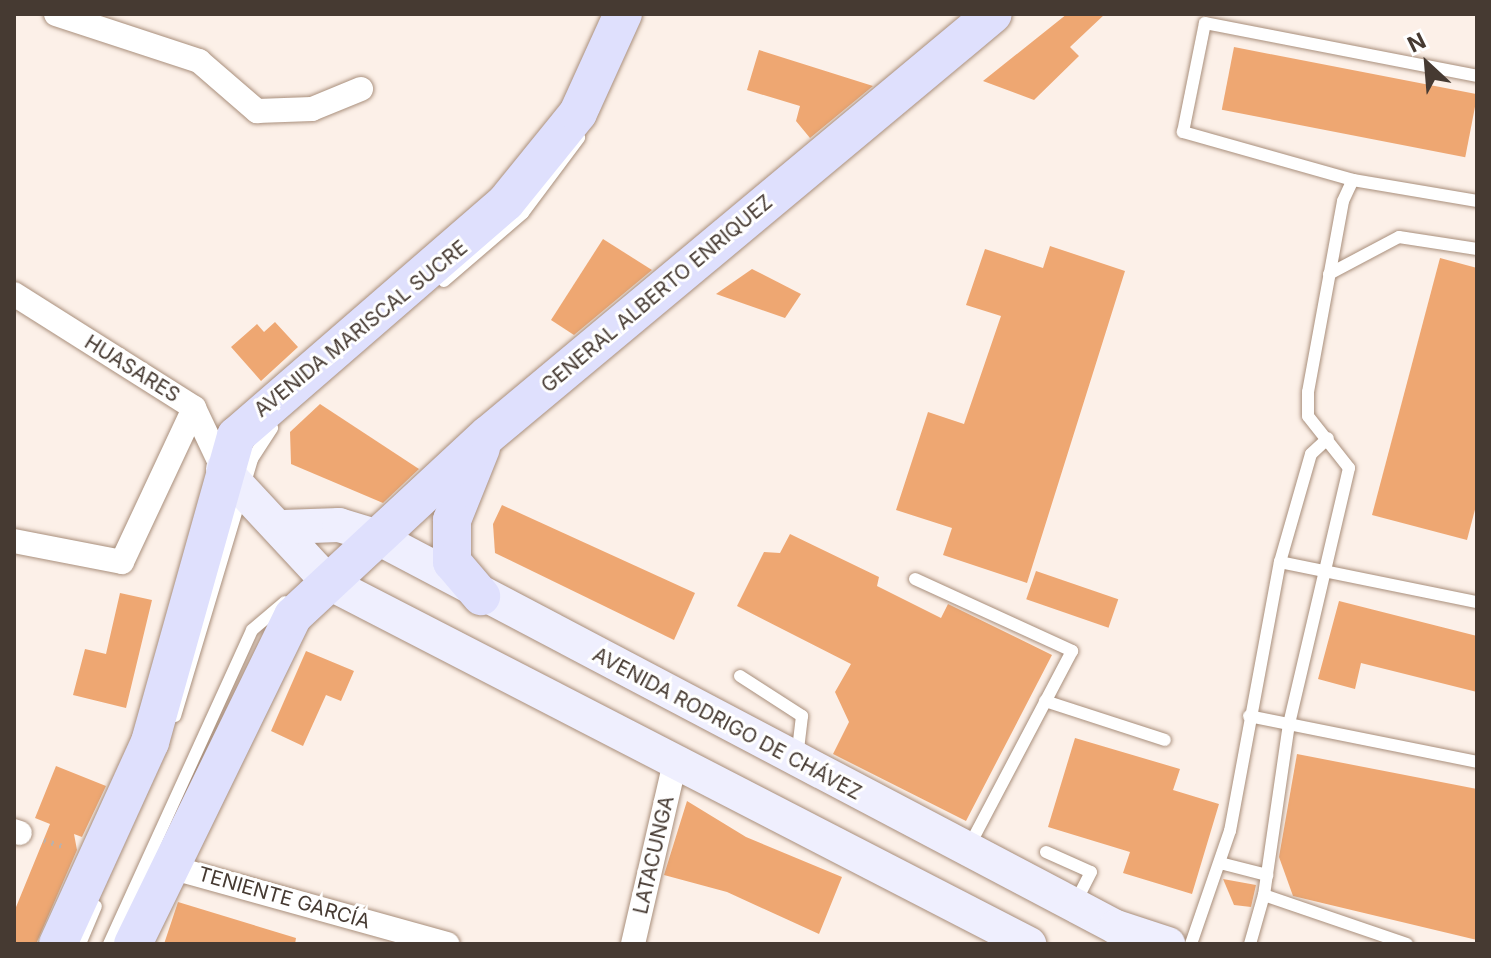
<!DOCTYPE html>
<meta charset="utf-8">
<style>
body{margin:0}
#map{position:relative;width:1491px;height:958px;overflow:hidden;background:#fcf0e8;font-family:Inter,sans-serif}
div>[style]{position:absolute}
.building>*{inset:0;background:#eea772;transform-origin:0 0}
.path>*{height:5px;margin-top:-2.5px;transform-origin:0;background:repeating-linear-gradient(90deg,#bdb1a9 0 2px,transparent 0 8px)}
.roads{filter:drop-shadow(0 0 2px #a98f7c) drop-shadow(0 0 2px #a98f7c)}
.lane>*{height:12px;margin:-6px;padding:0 6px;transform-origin:6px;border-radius:6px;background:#fff}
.street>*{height:24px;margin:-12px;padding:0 12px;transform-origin:12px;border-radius:12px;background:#fff}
.secondary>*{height:34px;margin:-17px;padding:0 17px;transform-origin:17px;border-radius:17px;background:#efeffe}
.primary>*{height:38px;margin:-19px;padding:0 19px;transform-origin:19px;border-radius:19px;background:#dfe0fd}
span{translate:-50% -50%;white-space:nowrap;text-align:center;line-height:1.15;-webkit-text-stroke:6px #fff;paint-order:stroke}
.street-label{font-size:20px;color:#463a32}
.frame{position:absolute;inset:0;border:16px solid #463a32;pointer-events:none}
.north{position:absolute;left:1387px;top:24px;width:80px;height:80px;-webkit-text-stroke:6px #fff;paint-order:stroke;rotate:334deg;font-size:22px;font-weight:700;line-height:32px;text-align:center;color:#463a32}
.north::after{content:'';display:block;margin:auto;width:28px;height:36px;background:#463a32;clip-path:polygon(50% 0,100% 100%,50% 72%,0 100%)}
</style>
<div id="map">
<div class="building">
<div style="clip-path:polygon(1067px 14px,1105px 14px,1070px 47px,1079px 56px,1034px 100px,983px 81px)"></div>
<div style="left:1234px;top:47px;width:248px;height:64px;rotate:11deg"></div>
<div style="clip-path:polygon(759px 50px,873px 86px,810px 138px,796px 121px,800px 106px,747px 90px)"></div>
<div style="clip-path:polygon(603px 239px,652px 270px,574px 335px,551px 320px)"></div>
<div style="clip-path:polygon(1050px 246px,1125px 271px,1027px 583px,943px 555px,952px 528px,896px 510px,928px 412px,964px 424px,1001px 316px,966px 305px,985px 249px,1043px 268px)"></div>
<div style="clip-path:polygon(1440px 258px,1477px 268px,1477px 502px,1467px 540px,1372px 515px)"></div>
<div style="clip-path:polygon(752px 269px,801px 294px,785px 318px,716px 294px)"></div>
<div style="clip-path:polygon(275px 322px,298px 347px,261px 381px,231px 347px,257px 324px,264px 332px)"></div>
<div style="clip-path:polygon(320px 404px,419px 469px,383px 503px,291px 464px,290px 432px)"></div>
<div style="clip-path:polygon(502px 505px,695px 593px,674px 640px,495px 553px,493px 524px)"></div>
<div style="clip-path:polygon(790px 534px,879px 577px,877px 586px,941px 618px,948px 604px,1052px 655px,966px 821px,833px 754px,849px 722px,835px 692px,851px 664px,737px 606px,764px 552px,780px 553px)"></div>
<div style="left:1036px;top:571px;width:87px;height:30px;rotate:19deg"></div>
<div style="clip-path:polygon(120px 593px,152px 600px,126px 708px,73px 695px,85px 649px,106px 654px)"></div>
<div style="clip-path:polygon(1339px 601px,1477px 636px,1477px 692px,1361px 663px,1355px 689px,1318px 679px)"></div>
<div style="clip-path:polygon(306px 651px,354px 671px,341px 701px,326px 695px,303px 746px,271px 731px)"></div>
<div style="clip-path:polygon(1075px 738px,1180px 769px,1173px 790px,1219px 804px,1192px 894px,1123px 873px,1130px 852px,1048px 827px)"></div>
<div style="clip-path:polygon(1297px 754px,1477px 789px,1477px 940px,1293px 896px,1279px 857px)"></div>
<div style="clip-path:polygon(56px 766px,106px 786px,82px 837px,74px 834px,77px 850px,36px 944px,14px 944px,14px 912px,50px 824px,35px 818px)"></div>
<div style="clip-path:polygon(687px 801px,746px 837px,842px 877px,819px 934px,727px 892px,664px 875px)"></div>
<div style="clip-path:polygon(1223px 879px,1256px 885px,1251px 907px,1234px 905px)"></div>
<div style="clip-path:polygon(178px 902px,296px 938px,295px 944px,164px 944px)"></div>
</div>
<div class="path">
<div style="left:44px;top:840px;width:22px;rotate:18deg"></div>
</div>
<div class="roads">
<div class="lane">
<div style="left:1353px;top:180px;width:177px;rotate:-164.2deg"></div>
<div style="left:1183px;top:132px;width:111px;rotate:-78.6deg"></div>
<div style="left:1205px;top:23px;width:277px;rotate:11deg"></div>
<div style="left:1329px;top:274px;width:79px;rotate:-27.9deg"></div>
<div style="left:1399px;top:237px;width:79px;rotate:8.7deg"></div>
<div style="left:444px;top:281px;width:104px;rotate:-40.7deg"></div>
<div style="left:523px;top:213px;width:94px;rotate:-53.3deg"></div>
<div style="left:1280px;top:562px;width:201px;rotate:11.5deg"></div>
<div style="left:915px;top:579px;width:173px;rotate:24.6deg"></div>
<div style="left:1072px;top:651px;width:221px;rotate:117.8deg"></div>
<div style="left:740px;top:676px;width:74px;rotate:32.8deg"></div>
<div style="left:802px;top:716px;width:42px;rotate:96.8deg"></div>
<div style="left:1045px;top:701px;width:126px;rotate:18deg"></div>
<div style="left:175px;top:716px;width:268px;rotate:-73.3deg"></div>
<div style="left:252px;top:459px;width:37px;rotate:-57deg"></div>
<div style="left:1249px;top:716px;width:233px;rotate:11.4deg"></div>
<div style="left:1046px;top:852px;width:49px;rotate:24deg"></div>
<div style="left:1091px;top:872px;width:36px;rotate:117deg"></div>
<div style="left:1220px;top:863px;width:49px;rotate:14.3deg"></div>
<div style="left:1264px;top:895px;width:173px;rotate:-81.7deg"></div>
<div style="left:1289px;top:724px;width:263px;rotate:-76.8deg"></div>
<div style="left:1349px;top:468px;width:66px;rotate:-128.3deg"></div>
<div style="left:1308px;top:416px;width:24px;rotate:-90deg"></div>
<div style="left:1308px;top:392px;width:194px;rotate:-79.6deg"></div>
<div style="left:1343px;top:201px;width:23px;rotate:-65deg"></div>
<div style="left:1353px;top:180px;width:126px;rotate:9.6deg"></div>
<div style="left:80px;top:944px;width:41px;rotate:-67.2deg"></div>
<div style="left:109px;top:944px;width:345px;rotate:-65.5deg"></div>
<div style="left:252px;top:630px;width:43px;rotate:-40.3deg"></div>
<div style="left:1191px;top:944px;width:120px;rotate:-71deg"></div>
<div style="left:1230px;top:831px;width:274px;rotate:-79.5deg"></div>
<div style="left:1280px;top:562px;width:112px;rotate:-74deg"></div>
<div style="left:1311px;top:454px;width:23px;rotate:-43deg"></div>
<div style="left:1250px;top:944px;width:51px;rotate:-74.1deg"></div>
<div style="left:1264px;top:895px;width:151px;rotate:18.9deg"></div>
</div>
<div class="street">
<div style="left:56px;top:14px;width:151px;rotate:18.2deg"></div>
<div style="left:199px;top:61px;width:77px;rotate:40.8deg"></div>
<div style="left:257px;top:111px;width:55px;rotate:-2.1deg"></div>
<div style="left:312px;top:109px;width:53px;rotate:-22.2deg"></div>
<div style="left:14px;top:294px;width:213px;rotate:32.3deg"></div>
<div style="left:194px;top:408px;width:68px;rotate:64.6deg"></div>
<div style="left:14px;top:541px;width:110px;rotate:11deg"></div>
<div style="left:122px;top:562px;width:170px;rotate:-64.9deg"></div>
<div style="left:14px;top:831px;width:6px;rotate:18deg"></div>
<div style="left:166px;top:866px;width:292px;rotate:15.5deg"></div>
<div style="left:633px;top:944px;width:183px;rotate:-77deg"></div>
</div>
<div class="secondary">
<div style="left:223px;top:469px;width:156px;rotate:47.1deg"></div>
<div style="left:329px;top:583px;width:788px;rotate:27.28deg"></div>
<div style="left:283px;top:527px;width:56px;rotate:-2deg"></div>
<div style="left:339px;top:525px;width:37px;rotate:17deg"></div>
<div style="left:374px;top:536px;width:839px;rotate:27.79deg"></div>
<div style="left:1116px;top:927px;width:55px;rotate:18.1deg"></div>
</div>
<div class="primary">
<div style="left:481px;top:448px;width:78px;rotate:111.9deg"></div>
<div style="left:452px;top:520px;width:42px;rotate:90deg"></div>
<div style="left:452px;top:562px;width:45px;rotate:49.5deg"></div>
<div style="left:58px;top:944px;width:222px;rotate:-65.5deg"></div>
<div style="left:150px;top:742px;width:318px;rotate:-74.3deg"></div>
<div style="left:236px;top:436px;width:357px;rotate:-40.9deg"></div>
<div style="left:506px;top:202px;width:114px;rotate:-51deg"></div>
<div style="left:578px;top:113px;width:109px;rotate:-65.6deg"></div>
<div style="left:133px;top:944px;width:365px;rotate:-64deg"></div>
<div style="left:293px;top:616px;width:266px;rotate:-42.9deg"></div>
<div style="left:488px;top:435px;width:657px;rotate:-39.82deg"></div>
</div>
</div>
<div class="street-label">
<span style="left:657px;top:294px;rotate:-40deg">GENERAL ALBERTO ENRIQUEZ</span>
<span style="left:361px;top:329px;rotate:-39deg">AVENIDA MARISCAL SUCRE</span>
<span style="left:132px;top:369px;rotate:32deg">HUASARES</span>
<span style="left:727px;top:724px;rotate:28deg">AVENIDA RODRIGO DE CHÁVEZ</span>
<span style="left:654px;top:855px;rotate:-77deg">LATACUNGA</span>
<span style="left:284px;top:898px;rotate:16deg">TENIENTE GARCÍA</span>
</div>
<div class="frame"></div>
<div class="north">N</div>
</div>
